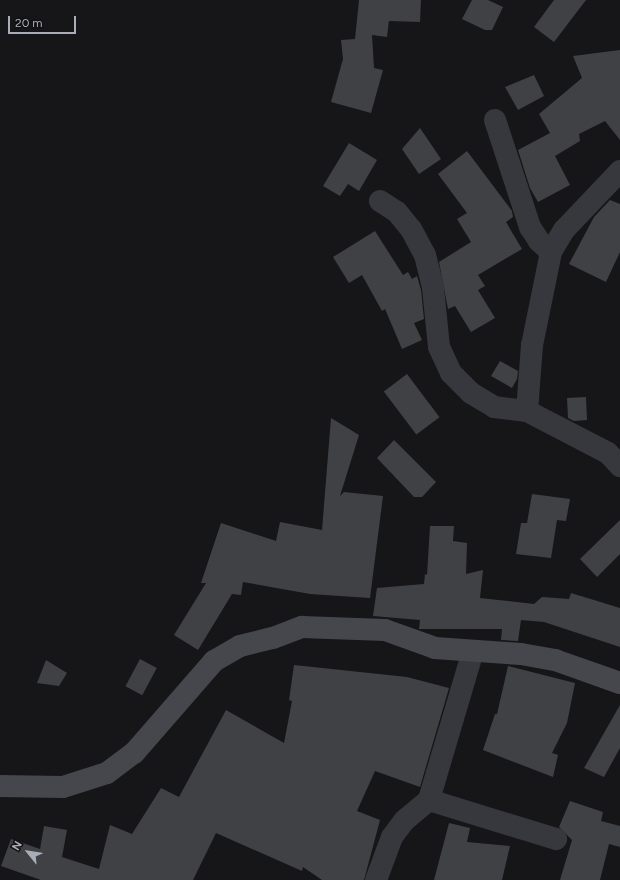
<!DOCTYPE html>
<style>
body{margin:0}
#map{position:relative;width:620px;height:880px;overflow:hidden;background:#161618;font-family:Figtree,sans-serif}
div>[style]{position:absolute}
.building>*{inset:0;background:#404145;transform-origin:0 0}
.street>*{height:22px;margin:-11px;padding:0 11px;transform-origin:11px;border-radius:11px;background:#37383d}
.secondary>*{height:22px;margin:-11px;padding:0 11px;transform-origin:11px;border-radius:11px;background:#45474d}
span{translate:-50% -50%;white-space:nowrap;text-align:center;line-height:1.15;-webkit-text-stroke:3.5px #111113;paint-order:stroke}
.north{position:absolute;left:8px;top:832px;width:40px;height:40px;-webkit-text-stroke:3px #111113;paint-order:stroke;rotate:300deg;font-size:11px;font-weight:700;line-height:16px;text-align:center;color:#a8adb8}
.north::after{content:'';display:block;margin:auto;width:14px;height:18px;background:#a8adb8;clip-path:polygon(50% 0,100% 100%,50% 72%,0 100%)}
.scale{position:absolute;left:8px;top:16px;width:68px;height:18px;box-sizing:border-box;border:2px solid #a8adb8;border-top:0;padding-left:5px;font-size:12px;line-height:14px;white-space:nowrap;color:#a8adb8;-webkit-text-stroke:3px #111113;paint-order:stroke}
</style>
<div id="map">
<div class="building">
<div style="clip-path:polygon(359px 0,421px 0,420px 22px,389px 21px,387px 37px,372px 35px,374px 68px,383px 70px,371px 113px,331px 102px,343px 59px,341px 40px,355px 39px)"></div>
<div style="clip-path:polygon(472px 0,488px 0,503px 7px,492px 30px,485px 30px,462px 19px)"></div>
<div style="clip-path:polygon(554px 0,586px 0,554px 42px,534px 27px)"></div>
<div style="clip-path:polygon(620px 50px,620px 140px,605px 121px,579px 134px,580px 141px,555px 156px,570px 185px,538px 202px,530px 188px,518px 150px,550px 133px,539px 114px,582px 78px,573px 56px)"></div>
<div style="clip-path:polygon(534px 75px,544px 96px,518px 110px,505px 87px)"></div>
<div style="clip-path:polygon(420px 128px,441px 159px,419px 174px,402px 149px)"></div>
<div style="clip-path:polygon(349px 143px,377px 160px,359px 191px,348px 184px,340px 196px,323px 186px)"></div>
<div style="clip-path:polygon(467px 151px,512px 211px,513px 217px,506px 222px,522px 249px,478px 275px,485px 286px,478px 290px,495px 318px,471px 332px,455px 306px,448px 309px,439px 262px,471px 242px,457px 219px,467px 213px,438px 174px)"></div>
<div style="clip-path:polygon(610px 200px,620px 204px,620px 252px,606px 282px,569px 264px,594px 217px)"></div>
<div style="clip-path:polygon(375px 231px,403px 275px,408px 272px,412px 279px,417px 276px,421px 290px,424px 319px,414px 323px,422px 340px,402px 349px,385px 309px,382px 311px,362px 275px,349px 283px,333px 257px)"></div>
<div style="clip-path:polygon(500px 361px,518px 371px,517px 379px,512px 388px,491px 376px)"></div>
<div style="left:407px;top:374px;width:54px;height:29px;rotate:53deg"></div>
<div style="clip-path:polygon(586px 397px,587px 420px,574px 421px,568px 418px,567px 398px)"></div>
<div style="clip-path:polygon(331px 418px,359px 435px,340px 496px,344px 492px,383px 496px,370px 598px,310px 594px,243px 582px,241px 595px,232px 594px,198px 650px,174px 635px,206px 583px,201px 583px,221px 523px,276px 541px,280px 522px,322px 530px)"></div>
<div style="clip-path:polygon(394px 440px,436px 482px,422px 497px,414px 497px,377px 458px)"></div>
<div style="clip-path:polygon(532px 494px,570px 499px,566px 521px,557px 520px,551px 558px,516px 554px,521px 523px,527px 523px)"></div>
<div style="clip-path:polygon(620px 520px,620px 554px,597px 577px,580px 559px)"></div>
<div style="clip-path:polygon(430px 526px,454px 526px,453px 541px,467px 543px,466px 574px,483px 570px,480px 598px,534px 604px,542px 597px,569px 599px,571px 593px,620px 608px,620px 647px,544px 622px,521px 620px,518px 641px,501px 640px,502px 629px,419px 629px,420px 620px,373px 616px,377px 588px,424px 584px,425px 574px,427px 575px)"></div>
<div style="left:140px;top:659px;width:19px;height:31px;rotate:28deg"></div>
<div style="clip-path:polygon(46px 660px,67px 673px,59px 686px,37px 683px)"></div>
<div style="clip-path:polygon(294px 665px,407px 677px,449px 688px,420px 787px,375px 771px,357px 811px,380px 820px,364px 880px,322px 880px,303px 867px,302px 871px,216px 833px,193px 880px,41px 880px,1px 866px,11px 839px,40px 849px,44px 826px,67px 830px,62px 857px,99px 869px,110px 825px,132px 834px,161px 788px,179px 797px,226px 710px,284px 743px,292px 701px,289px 700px)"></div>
<div style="clip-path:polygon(508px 666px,575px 683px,567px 723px,552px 753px,558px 755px,553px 777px,483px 750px,495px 714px,497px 714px)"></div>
<div style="clip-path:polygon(620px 705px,620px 748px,604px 777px,584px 768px)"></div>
<div style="clip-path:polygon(570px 801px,603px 812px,601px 821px,620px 826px,620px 847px,609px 844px,600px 880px,560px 880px,572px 840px,559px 827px)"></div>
<div style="clip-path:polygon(449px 823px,470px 828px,467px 842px,510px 846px,502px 880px,434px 880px)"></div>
</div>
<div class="street">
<div style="left:495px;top:120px;width:113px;rotate:71.9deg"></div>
<div style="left:530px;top:227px;width:17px;rotate:57deg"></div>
<div style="left:539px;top:241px;width:16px;rotate:43deg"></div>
<div style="left:620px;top:171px;width:81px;rotate:133.5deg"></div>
<div style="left:564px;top:230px;width:26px;rotate:121deg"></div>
<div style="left:551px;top:252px;width:95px;rotate:101.5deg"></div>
<div style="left:532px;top:345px;width:66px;rotate:94.3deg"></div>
<div style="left:527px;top:411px;width:91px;rotate:27.4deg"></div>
<div style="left:608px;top:453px;width:18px;rotate:47deg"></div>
<div style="left:380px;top:201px;width:20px;rotate:33deg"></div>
<div style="left:397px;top:212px;width:22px;rotate:51deg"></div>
<div style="left:411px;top:229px;width:30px;rotate:62deg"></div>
<div style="left:425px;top:255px;width:34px;rotate:76deg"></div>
<div style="left:433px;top:288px;width:59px;rotate:84.2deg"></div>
<div style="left:439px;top:347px;width:29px;rotate:65deg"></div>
<div style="left:451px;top:373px;width:28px;rotate:45deg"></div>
<div style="left:471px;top:393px;width:27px;rotate:31deg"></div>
<div style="left:494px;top:407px;width:33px;rotate:7deg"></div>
<div style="left:473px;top:651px;width:155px;rotate:106.5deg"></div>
<div style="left:429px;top:800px;width:133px;rotate:17.1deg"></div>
<div style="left:376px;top:880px;width:46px;rotate:-69.6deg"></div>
<div style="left:392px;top:837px;width:21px;rotate:-53deg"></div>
<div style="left:405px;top:820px;width:31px;rotate:-40deg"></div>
</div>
<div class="secondary">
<div style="left:0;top:786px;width:63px;rotate:0.9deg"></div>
<div style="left:63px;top:787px;width:46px;rotate:-17.7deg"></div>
<div style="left:107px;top:773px;width:34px;rotate:-37deg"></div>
<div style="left:134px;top:753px;width:122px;rotate:-49deg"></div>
<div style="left:214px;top:661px;width:30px;rotate:-30deg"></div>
<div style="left:240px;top:646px;width:34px;rotate:-14deg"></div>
<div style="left:273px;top:638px;width:31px;rotate:-21deg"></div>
<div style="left:302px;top:627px;width:83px;rotate:2.1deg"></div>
<div style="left:385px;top:630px;width:53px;rotate:19.8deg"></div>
<div style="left:435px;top:648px;width:86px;rotate:4deg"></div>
<div style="left:521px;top:654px;width:35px;rotate:10deg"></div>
<div style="left:555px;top:660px;width:69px;rotate:19.5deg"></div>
</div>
<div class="north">N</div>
<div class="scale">20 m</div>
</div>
